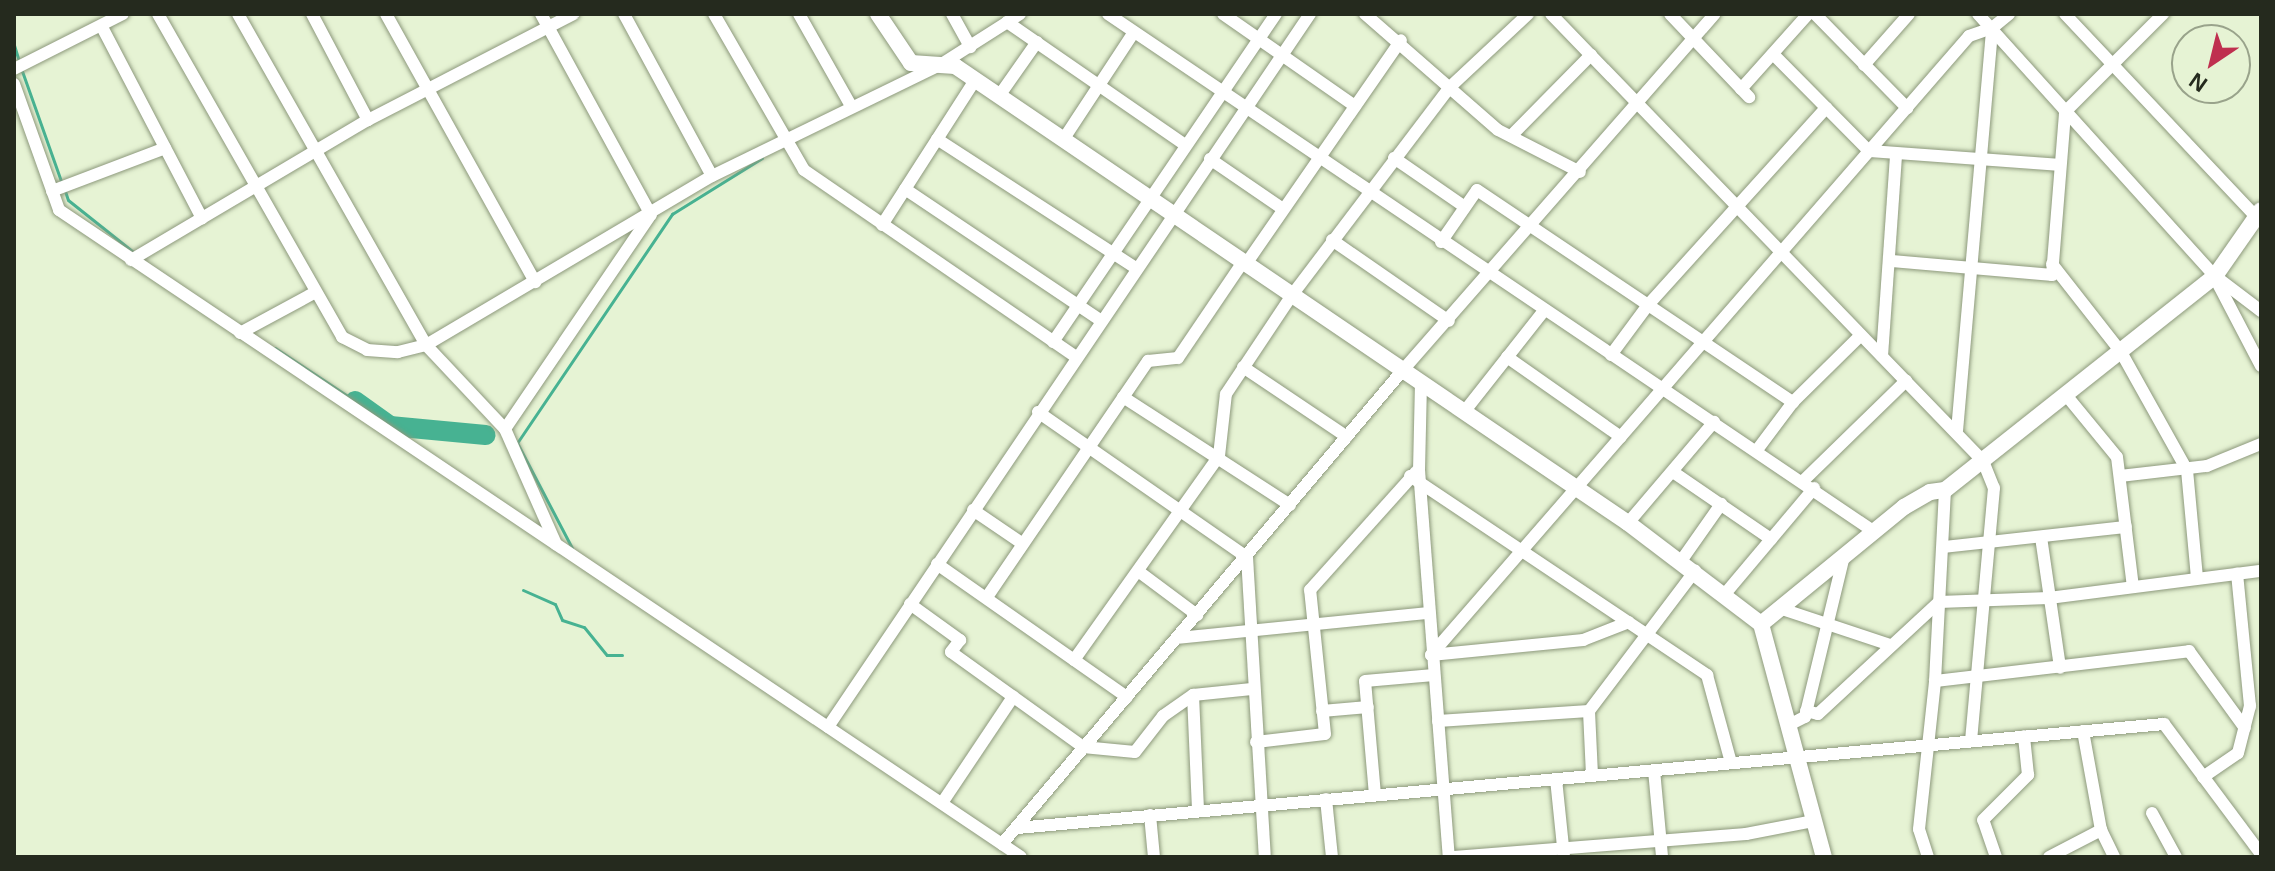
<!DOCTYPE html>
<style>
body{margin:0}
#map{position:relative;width:2275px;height:871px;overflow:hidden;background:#e6f3d4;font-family:Arial,sans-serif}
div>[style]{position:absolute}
.stream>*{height:3px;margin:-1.5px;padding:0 1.5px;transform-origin:1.5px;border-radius:1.5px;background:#47b292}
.river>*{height:20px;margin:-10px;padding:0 10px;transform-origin:10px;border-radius:10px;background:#47b292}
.roads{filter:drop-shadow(0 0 2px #8d997c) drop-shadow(0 0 2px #8d997c)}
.minor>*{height:12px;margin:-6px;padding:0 6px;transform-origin:6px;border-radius:6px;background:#fff}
.tertiary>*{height:16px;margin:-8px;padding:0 8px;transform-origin:8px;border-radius:8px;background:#fff}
span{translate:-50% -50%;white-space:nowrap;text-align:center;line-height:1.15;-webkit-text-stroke:8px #e6f3d4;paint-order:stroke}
.frame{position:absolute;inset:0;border:16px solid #252a1e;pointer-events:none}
.north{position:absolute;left:2171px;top:24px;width:80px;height:80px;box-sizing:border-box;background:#e6f3d4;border:2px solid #99a38b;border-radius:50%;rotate:215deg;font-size:22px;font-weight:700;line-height:32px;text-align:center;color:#252a1e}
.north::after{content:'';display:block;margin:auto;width:28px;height:36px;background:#bf2f4f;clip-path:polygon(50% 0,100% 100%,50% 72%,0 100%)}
</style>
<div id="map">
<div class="stream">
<div style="left:14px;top:45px;width:17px;rotate:73deg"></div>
<div style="left:22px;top:71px;width:120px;rotate:70.5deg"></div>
<div style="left:65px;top:191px;width:9px;rotate:72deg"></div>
<div style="left:68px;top:200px;width:87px;rotate:38.5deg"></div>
<div style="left:275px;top:348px;width:96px;rotate:33.5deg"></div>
<div style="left:572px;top:548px;width:119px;rotate:-117.6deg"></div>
<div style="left:517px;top:443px;width:277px;rotate:-55.9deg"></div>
<div style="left:672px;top:214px;width:106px;rotate:-31.9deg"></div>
<div style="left:523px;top:590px;width:35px;rotate:24deg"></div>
<div style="left:555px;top:604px;width:17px;rotate:66deg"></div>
<div style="left:562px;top:620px;width:23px;rotate:18deg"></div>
<div style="left:584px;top:627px;width:36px;rotate:51deg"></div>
<div style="left:607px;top:655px;width:15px"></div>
</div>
<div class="river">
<div style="left:355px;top:401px;width:43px;rotate:35.5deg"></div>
<div style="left:390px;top:426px;width:96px;rotate:5.4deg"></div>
</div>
<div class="roads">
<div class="minor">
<div style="left:158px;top:14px;width:372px;rotate:60.3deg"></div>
<div style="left:342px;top:337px;width:28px;rotate:27deg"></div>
<div style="left:367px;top:350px;width:31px;rotate:4deg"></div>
<div style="left:398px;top:352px;width:29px;rotate:-14deg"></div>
<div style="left:426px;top:345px;width:332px;rotate:-30.6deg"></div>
<div style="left:712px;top:176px;width:254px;rotate:-26deg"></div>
<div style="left:940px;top:65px;width:95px;rotate:-32.5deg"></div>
<div style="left:238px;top:14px;width:381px;rotate:60.4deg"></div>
<div style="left:426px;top:345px;width:115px;rotate:46.8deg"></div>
<div style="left:505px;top:429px;width:126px;rotate:66.1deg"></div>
<div style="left:312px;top:14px;width:120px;rotate:62.2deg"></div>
<div style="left:386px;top:14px;width:307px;rotate:60.9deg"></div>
<div style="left:541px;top:14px;width:229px;rotate:61.3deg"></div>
<div style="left:624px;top:14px;width:184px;rotate:61.5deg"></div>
<div style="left:714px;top:14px;width:180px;rotate:60deg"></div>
<div style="left:804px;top:170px;width:329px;rotate:34.5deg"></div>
<div style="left:799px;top:14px;width:106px;rotate:60.5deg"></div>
<div style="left:952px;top:14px;width:38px;rotate:61deg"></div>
<div style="left:1108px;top:14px;width:923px;rotate:34.05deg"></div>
<div style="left:1223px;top:14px;width:161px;rotate:34.9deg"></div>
<div style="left:1365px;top:14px;width:176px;rotate:41.1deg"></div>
<div style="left:1498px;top:130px;width:92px;rotate:27.1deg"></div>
<div style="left:1551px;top:14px;width:622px;rotate:45.98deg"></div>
<div style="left:1983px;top:461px;width:29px;rotate:68deg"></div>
<div style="left:1994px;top:488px;width:254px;rotate:95.2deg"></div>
<div style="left:1670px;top:14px;width:115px;rotate:46.4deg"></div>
<div style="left:1815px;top:14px;width:132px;rotate:45.6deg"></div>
<div style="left:1978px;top:14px;width:353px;rotate:47.9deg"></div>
<div style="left:2215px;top:276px;width:58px;rotate:37.3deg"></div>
<div style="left:2065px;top:14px;width:279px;rotate:46.7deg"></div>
<div style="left:1007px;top:22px;width:215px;rotate:34.6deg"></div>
<div style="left:102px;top:27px;width:216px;rotate:62.4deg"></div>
<div style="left:1773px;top:54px;width:136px;rotate:45.3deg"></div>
<div style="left:1869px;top:151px;width:190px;rotate:4.2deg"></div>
<div style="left:1864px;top:65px;width:68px;rotate:-48.6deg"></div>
<div style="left:14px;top:69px;width:122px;rotate:-26.8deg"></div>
<div style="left:14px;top:84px;width:134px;rotate:70.3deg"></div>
<div style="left:59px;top:210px;width:1159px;rotate:33.92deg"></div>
<div style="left:1741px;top:89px;width:101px;rotate:-48.2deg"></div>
<div style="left:999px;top:96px;width:66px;rotate:-54.9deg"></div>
<div style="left:1511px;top:136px;width:114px;rotate:-45.4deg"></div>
<div style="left:937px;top:139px;width:237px;rotate:33deg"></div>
<div style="left:1063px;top:140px;width:129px;rotate:-56.7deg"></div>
<div style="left:1394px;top:158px;width:86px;rotate:34.6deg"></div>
<div style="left:1210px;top:159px;width:88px;rotate:34.4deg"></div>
<div style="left:905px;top:189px;width:235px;rotate:33.9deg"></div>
<div style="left:52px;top:191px;width:121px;rotate:-20.8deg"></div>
<div style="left:882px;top:225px;width:172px;rotate:-57.3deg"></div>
<div style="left:1332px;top:240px;width:142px;rotate:34.7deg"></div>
<div style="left:1441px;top:242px;width:63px;rotate:-55.3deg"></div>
<div style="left:1477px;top:190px;width:381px;rotate:33.9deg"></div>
<div style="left:131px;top:260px;width:275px;rotate:-30.6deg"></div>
<div style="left:368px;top:120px;width:231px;rotate:-27.3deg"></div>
<div style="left:1892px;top:261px;width:161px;rotate:5deg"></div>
<div style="left:2052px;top:275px;width:164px;rotate:-85.4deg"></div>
<div style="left:2065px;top:112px;width:139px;rotate:-45deg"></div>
<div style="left:1246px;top:264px;width:272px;rotate:-55.3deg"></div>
<div style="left:2052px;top:264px;width:112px;rotate:51.9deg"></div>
<div style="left:2121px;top:352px;width:135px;rotate:60.8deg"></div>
<div style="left:2187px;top:470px;width:108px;rotate:84.7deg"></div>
<div style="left:2216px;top:280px;width:97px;rotate:62.4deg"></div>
<div style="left:240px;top:333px;width:84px;rotate:-28.4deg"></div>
<div style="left:1053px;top:342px;width:397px;rotate:-55.8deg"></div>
<div style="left:1611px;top:355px;width:62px;rotate:-53.5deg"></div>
<div style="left:1648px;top:305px;width:266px;rotate:-47.9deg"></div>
<div style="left:1882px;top:356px;width:202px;rotate:-86deg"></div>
<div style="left:1507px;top:357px;width:139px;rotate:35.1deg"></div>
<div style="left:1243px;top:367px;width:125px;rotate:33.9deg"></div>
<div style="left:1421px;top:383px;width:87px;rotate:91.3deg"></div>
<div style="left:1419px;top:470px;width:388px;rotate:85.6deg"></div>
<div style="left:2066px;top:395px;width:80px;rotate:50.6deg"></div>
<div style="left:2117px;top:457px;width:131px;rotate:83deg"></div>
<div style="left:1123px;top:397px;width:199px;rotate:32.9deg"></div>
<div style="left:1038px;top:412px;width:254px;rotate:34.8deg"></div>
<div style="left:1247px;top:557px;width:301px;rotate:86.6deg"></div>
<div style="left:1464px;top:412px;width:127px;rotate:-51.7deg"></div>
<div style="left:505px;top:429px;width:256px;rotate:-55.8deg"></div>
<div style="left:1957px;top:431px;width:405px;rotate:-85deg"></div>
<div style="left:1757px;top:450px;width:60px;rotate:-53.1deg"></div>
<div style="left:1793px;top:402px;width:95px;rotate:-44.6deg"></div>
<div style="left:1673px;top:472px;width:119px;rotate:34.4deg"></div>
<div style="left:1410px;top:476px;width:358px;rotate:33.8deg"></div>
<div style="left:1707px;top:675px;width:91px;rotate:74.7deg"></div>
<div style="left:2120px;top:476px;width:88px;rotate:-6.6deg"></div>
<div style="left:2207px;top:466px;width:58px;rotate:-22.2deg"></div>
<div style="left:1803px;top:481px;width:144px;rotate:-44.2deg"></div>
<div style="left:973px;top:510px;width:60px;rotate:34.2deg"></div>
<div style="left:1628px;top:523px;width:133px;rotate:-49.6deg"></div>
<div style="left:2041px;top:537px;width:132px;rotate:81.7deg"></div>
<div style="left:1944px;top:547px;width:183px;rotate:-6.3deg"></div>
<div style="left:1681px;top:561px;width:70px;rotate:-54.9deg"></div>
<div style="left:937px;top:564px;width:232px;rotate:35deg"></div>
<div style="left:1138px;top:571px;width:74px;rotate:36.7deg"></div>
<div style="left:1724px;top:595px;width:140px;rotate:-49.9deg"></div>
<div style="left:987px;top:597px;width:286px;rotate:-55.7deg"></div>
<div style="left:1148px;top:361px;width:30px;rotate:-6deg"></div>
<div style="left:1178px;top:358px;width:116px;rotate:-55.9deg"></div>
<div style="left:910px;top:604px;width:62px;rotate:35.8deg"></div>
<div style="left:960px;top:640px;width:15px;rotate:127deg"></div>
<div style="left:951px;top:652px;width:163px;rotate:35.7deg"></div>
<div style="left:1083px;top:747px;width:52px;rotate:5.5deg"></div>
<div style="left:1135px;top:752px;width:46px;rotate:-52.1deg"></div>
<div style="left:1163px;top:716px;width:37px;rotate:-35deg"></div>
<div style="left:1193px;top:695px;width:59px;rotate:-5.8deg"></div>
<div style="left:1782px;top:609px;width:114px;rotate:18.4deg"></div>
<div style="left:1177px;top:638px;width:252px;rotate:-5.7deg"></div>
<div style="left:1431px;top:655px;width:820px;rotate:-49deg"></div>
<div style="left:1969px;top:36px;width:24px;rotate:-19deg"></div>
<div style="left:1992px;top:28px;width:22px;rotate:-39deg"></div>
<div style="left:1431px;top:655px;width:153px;rotate:-5.6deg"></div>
<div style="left:1583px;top:640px;width:49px;rotate:-21.4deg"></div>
<div style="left:1074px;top:660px;width:250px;rotate:-54.6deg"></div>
<div style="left:1219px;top:456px;width:62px;rotate:-83.6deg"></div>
<div style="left:1226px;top:394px;width:119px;rotate:-56.3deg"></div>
<div style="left:1292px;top:295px;width:261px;rotate:-52.8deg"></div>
<div style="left:1450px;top:87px;width:107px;rotate:-43.1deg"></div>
<div style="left:1935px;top:681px;width:256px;rotate:-6.7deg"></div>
<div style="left:2189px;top:651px;width:95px;rotate:54deg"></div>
<div style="left:1193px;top:695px;width:116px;rotate:87.5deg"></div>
<div style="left:1322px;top:711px;width:46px;rotate:-5deg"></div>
<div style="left:1806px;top:711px;width:12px;rotate:14deg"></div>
<div style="left:1818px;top:714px;width:165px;rotate:-42.8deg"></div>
<div style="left:1939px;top:602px;width:110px;rotate:-2.1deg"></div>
<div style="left:2049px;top:598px;width:214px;rotate:-7.3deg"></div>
<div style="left:1438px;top:721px;width:151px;rotate:-3.8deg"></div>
<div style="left:1787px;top:726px;width:20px;rotate:-27deg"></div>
<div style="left:1805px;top:717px;width:162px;rotate:-76.4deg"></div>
<div style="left:828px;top:727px;width:861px;rotate:-55.94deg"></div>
<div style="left:2083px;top:731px;width:101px;rotate:79.7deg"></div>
<div style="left:2101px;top:830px;width:30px;rotate:64deg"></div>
<div style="left:1256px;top:742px;width:69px;rotate:-6.6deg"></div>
<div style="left:1325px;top:734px;width:145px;rotate:-95.9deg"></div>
<div style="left:1310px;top:590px;width:159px;rotate:-48.1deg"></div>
<div style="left:1654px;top:770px;width:87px;rotate:84.7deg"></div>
<div style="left:1592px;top:775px;width:64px;rotate:-92.7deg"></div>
<div style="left:1589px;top:711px;width:176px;rotate:-52.9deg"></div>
<div style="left:2203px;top:777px;width:42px;rotate:-34.4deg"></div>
<div style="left:2238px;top:753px;width:49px;rotate:-75.7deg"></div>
<div style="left:2250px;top:706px;width:133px;rotate:-95.6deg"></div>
<div style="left:1556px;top:779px;width:78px;rotate:84.1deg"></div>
<div style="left:1375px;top:795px;width:114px;rotate:-95deg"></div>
<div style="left:1365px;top:681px;width:69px;rotate:-5deg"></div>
<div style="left:1326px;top:799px;width:58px;rotate:84.1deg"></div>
<div style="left:942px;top:803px;width:128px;rotate:-56.2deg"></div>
<div style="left:2152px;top:813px;width:50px;rotate:61.4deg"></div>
<div style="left:1150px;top:815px;width:42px;rotate:84.6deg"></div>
<div style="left:1017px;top:828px;width:1152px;rotate:-5.18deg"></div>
<div style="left:2164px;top:724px;width:162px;rotate:53.3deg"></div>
<div style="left:1002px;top:844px;width:621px;rotate:-49.77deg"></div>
<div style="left:1403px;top:370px;width:473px;rotate:-48.8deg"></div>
<div style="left:1454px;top:857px;width:293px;rotate:-4.5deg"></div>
<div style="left:1746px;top:834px;width:68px;rotate:-11deg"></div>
<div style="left:1928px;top:857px;width:29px;rotate:-108deg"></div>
<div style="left:1919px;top:829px;width:149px;rotate:-83.8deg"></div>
<div style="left:1935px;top:681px;width:191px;rotate:-87deg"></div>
<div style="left:1996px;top:857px;width:39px;rotate:-109deg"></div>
<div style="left:1983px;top:820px;width:64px;rotate:-45deg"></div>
<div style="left:2028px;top:775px;width:39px;rotate:-96deg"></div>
<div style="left:2049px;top:857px;width:59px;rotate:-27.4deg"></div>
</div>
<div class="tertiary">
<div style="left:878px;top:14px;width:59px;rotate:56deg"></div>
<div style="left:911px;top:63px;width:44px;rotate:3.9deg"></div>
<div style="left:955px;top:66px;width:813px;rotate:34.18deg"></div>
<div style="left:1628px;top:523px;width:167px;rotate:37.2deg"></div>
<div style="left:1761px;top:624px;width:241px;rotate:74.9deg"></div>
<div style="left:1761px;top:624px;width:185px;rotate:-39.3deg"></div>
<div style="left:1904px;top:507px;width:30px;rotate:-30deg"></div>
<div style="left:1930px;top:492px;width:15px;rotate:-8deg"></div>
<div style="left:1945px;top:490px;width:345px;rotate:-38.4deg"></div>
<div style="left:2215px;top:276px;width:80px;rotate:-55.1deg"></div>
</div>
</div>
<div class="frame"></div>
<div class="north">N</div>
</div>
